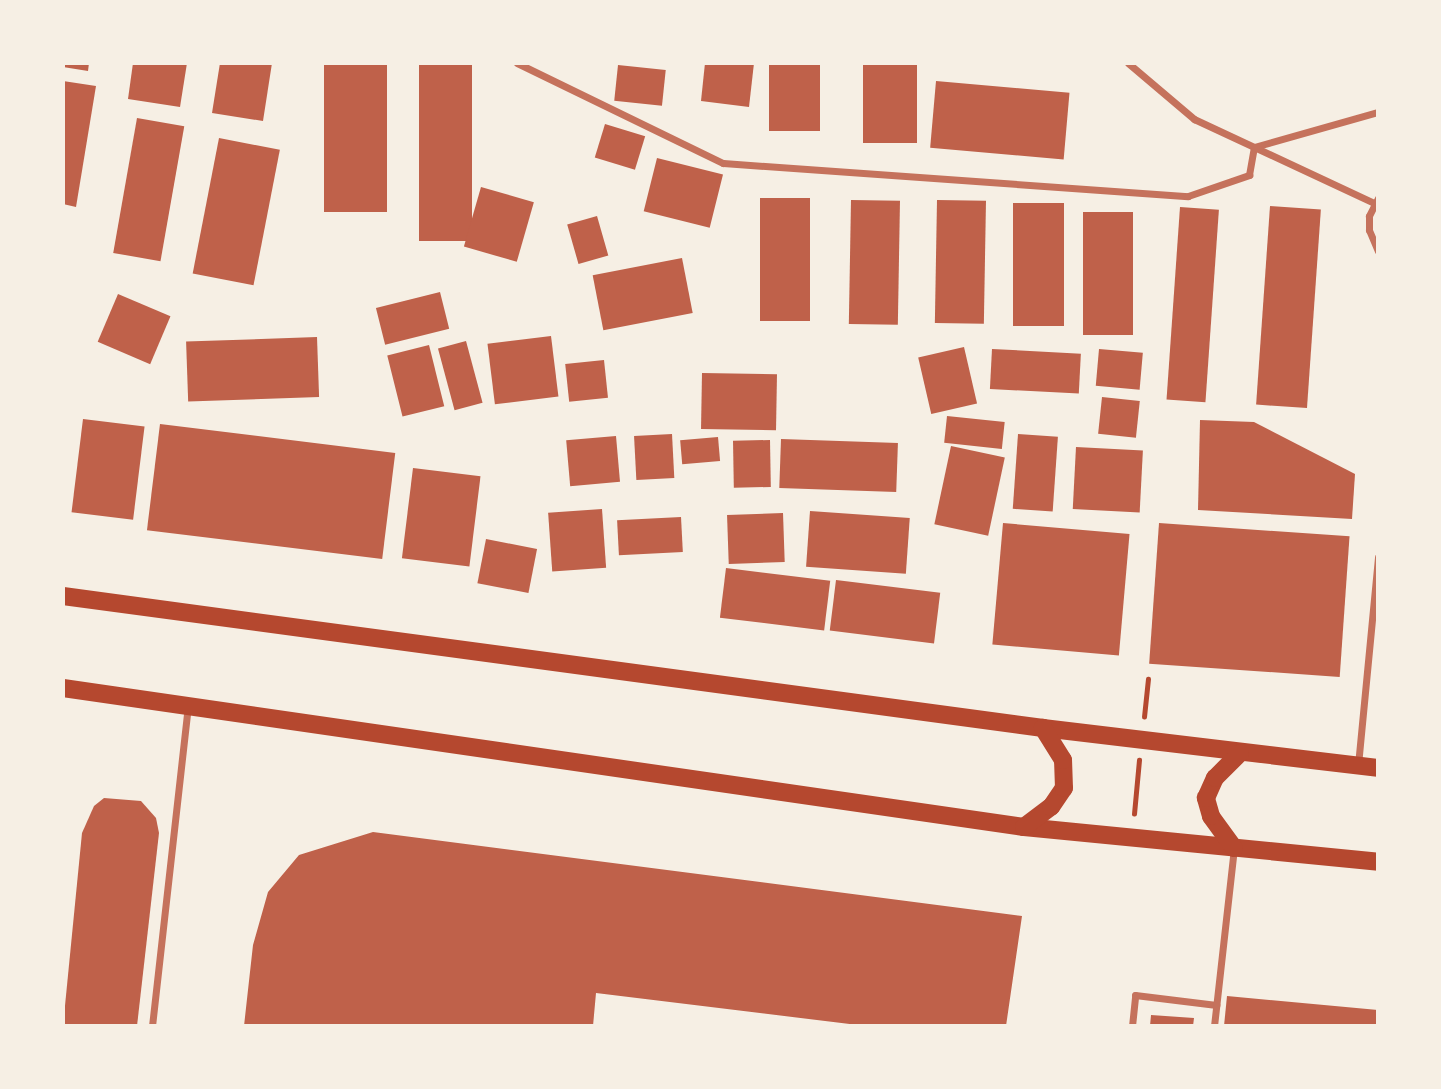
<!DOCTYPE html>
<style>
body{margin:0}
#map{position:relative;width:1441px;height:1089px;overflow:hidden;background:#f6efe4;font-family:Commissioner,sans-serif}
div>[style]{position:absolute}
.building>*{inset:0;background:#bf614a;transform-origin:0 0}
.path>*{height:4.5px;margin:-2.25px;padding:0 2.25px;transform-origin:2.25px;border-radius:2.25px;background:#b5482f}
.minor>*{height:7px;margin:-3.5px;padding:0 3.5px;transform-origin:3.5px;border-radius:3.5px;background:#c5725c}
.primary>*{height:18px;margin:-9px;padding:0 9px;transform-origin:9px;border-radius:9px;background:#b5482f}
span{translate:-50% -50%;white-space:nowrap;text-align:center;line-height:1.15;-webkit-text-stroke:5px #f6efe4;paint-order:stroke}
.frame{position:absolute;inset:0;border:65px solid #f6efe4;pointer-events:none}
</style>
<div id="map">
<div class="building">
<div style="clip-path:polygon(63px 63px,89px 63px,88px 71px,63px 67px)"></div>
<div style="clip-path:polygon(133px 63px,187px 63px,180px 107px,128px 99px)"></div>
<div style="clip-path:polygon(220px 63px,272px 63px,263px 121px,212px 113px)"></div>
<div style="left:324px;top:63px;width:63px;height:149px"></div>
<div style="left:419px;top:63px;width:53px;height:178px"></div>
<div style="clip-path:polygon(705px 63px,754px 63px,749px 107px,701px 101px)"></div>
<div style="left:769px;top:63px;width:51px;height:68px"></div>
<div style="left:863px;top:63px;width:54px;height:80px"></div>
<div style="left:618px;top:65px;width:48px;height:36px;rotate:6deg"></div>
<div style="clip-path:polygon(63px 81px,96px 86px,76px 207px,63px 204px)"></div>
<div style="left:936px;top:81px;width:134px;height:67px;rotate:5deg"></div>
<div style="left:137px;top:118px;width:48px;height:137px;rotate:10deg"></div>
<div style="left:605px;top:124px;width:42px;height:35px;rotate:17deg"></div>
<div style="left:219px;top:138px;width:62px;height:138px;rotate:11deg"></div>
<div style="left:657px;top:158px;width:68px;height:55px;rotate:14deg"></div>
<div style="left:481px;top:187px;width:55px;height:62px;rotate:16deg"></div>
<div style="left:760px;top:198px;width:50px;height:123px"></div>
<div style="left:851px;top:200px;width:49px;height:124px;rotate:1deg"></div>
<div style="left:937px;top:200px;width:49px;height:123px;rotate:1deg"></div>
<div style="left:1013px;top:203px;width:51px;height:123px"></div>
<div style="left:1270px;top:206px;width:51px;height:199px;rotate:4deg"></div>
<div style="left:1180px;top:207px;width:39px;height:193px;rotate:4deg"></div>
<div style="left:1083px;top:212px;width:50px;height:123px"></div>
<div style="left:597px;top:216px;width:41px;height:31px;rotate:74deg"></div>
<div style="left:682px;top:258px;width:56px;height:91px;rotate:79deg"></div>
<div style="left:440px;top:292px;width:38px;height:66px;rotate:76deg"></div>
<div style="left:118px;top:294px;width:57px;height:52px;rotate:23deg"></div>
<div style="left:551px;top:336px;width:61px;height:64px;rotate:83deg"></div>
<div style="left:317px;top:337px;width:60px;height:131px;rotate:88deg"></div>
<div style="left:466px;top:341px;width:64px;height:29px;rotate:75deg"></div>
<div style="left:429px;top:345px;width:63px;height:43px;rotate:76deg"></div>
<div style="left:964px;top:347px;width:58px;height:47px;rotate:77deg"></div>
<div style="left:992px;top:349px;width:89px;height:40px;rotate:3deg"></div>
<div style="left:1099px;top:349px;width:44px;height:37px;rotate:5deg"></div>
<div style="left:604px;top:360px;width:38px;height:39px;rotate:84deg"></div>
<div style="left:702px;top:373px;width:75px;height:56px;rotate:1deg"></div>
<div style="left:1102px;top:397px;width:38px;height:37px;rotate:6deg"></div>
<div style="left:947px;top:416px;width:58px;height:27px;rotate:6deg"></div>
<div style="left:83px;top:419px;width:62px;height:94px;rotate:7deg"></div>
<div style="clip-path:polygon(1200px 420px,1254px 422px,1355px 474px,1352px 519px,1198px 510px)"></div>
<div style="left:160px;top:424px;width:237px;height:107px;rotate:7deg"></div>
<div style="left:672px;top:434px;width:44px;height:38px;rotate:87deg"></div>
<div style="left:1018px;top:434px;width:40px;height:75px;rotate:4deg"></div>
<div style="left:616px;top:436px;width:46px;height:50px;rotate:85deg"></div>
<div style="left:718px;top:437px;width:24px;height:38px;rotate:85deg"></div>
<div style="left:781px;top:439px;width:117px;height:49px;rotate:2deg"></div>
<div style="left:770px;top:440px;width:47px;height:37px;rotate:89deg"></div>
<div style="left:951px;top:446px;width:55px;height:80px;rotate:12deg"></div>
<div style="left:1076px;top:447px;width:67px;height:62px;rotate:3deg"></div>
<div style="left:413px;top:468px;width:68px;height:91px;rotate:7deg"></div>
<div style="left:602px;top:509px;width:59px;height:54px;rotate:86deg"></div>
<div style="left:810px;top:511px;width:100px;height:56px;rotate:4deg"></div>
<div style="left:783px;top:513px;width:49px;height:56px;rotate:88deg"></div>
<div style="left:681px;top:517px;width:35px;height:64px;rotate:87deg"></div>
<div style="left:1003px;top:523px;width:127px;height:122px;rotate:5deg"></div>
<div style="left:1159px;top:523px;width:191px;height:141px;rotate:4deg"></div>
<div style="left:486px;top:539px;width:52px;height:45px;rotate:11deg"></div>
<div style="left:726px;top:568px;width:105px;height:50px;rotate:7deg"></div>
<div style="left:836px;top:580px;width:105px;height:51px;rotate:7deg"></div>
<div style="clip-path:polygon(104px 798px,141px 801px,156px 818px,159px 833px,137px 1026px,63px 1026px,82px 833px,94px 806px)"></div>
<div style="clip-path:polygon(373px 832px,1022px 916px,1006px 1026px,866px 1026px,596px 993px,593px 1026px,244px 1026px,253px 945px,268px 892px,299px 855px)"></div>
<div style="clip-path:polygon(1227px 996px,1378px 1010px,1378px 1026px,1224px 1026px)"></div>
<div style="clip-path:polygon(1151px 1015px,1194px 1018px,1193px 1026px,1150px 1026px)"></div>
</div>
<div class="path">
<div style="left:1144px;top:717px;width:38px;rotate:-84deg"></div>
<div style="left:1134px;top:814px;width:54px;rotate:-84.7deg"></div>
</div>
<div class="minor">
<div style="left:517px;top:63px;width:229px;rotate:25.9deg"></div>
<div style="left:723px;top:163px;width:466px;rotate:4.1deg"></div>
<div style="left:1188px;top:196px;width:65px;rotate:-19deg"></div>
<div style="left:1249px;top:175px;width:28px;rotate:-80deg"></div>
<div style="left:1254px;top:147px;width:129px;rotate:-15.8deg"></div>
<div style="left:1128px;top:63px;width:87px;rotate:40.3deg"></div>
<div style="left:1194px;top:119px;width:199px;rotate:25deg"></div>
<div style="left:1378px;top:198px;width:20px;rotate:117deg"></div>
<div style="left:1369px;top:216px;width:14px;rotate:90deg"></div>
<div style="left:1369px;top:230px;width:23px;rotate:67deg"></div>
<div style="left:1358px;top:765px;width:209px;rotate:-84.5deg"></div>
<div style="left:152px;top:1026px;width:321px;rotate:-83.6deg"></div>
<div style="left:1132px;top:1026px;width:31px;rotate:-84deg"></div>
<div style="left:1135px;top:995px;width:82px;rotate:7deg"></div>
<div style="left:1214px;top:1026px;width:178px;rotate:-83.6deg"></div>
</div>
<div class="primary">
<div style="left:63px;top:596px;width:989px;rotate:7.67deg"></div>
<div style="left:1043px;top:728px;width:337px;rotate:6.8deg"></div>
<div style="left:63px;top:688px;width:971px;rotate:8.23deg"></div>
<div style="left:1024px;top:827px;width:356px;rotate:5.6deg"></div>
<div style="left:1024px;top:827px;width:34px;rotate:-37deg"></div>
<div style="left:1051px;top:807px;width:23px;rotate:-56deg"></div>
<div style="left:1064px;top:788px;width:28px;rotate:-92deg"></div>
<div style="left:1063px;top:760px;width:38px;rotate:-122deg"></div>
<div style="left:1234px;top:848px;width:39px;rotate:-126deg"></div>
<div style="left:1211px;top:816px;width:19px;rotate:-106deg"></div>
<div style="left:1206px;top:798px;width:22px;rotate:-66deg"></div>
<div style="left:1215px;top:778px;width:35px;rotate:-45deg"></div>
</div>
<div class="frame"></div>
</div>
